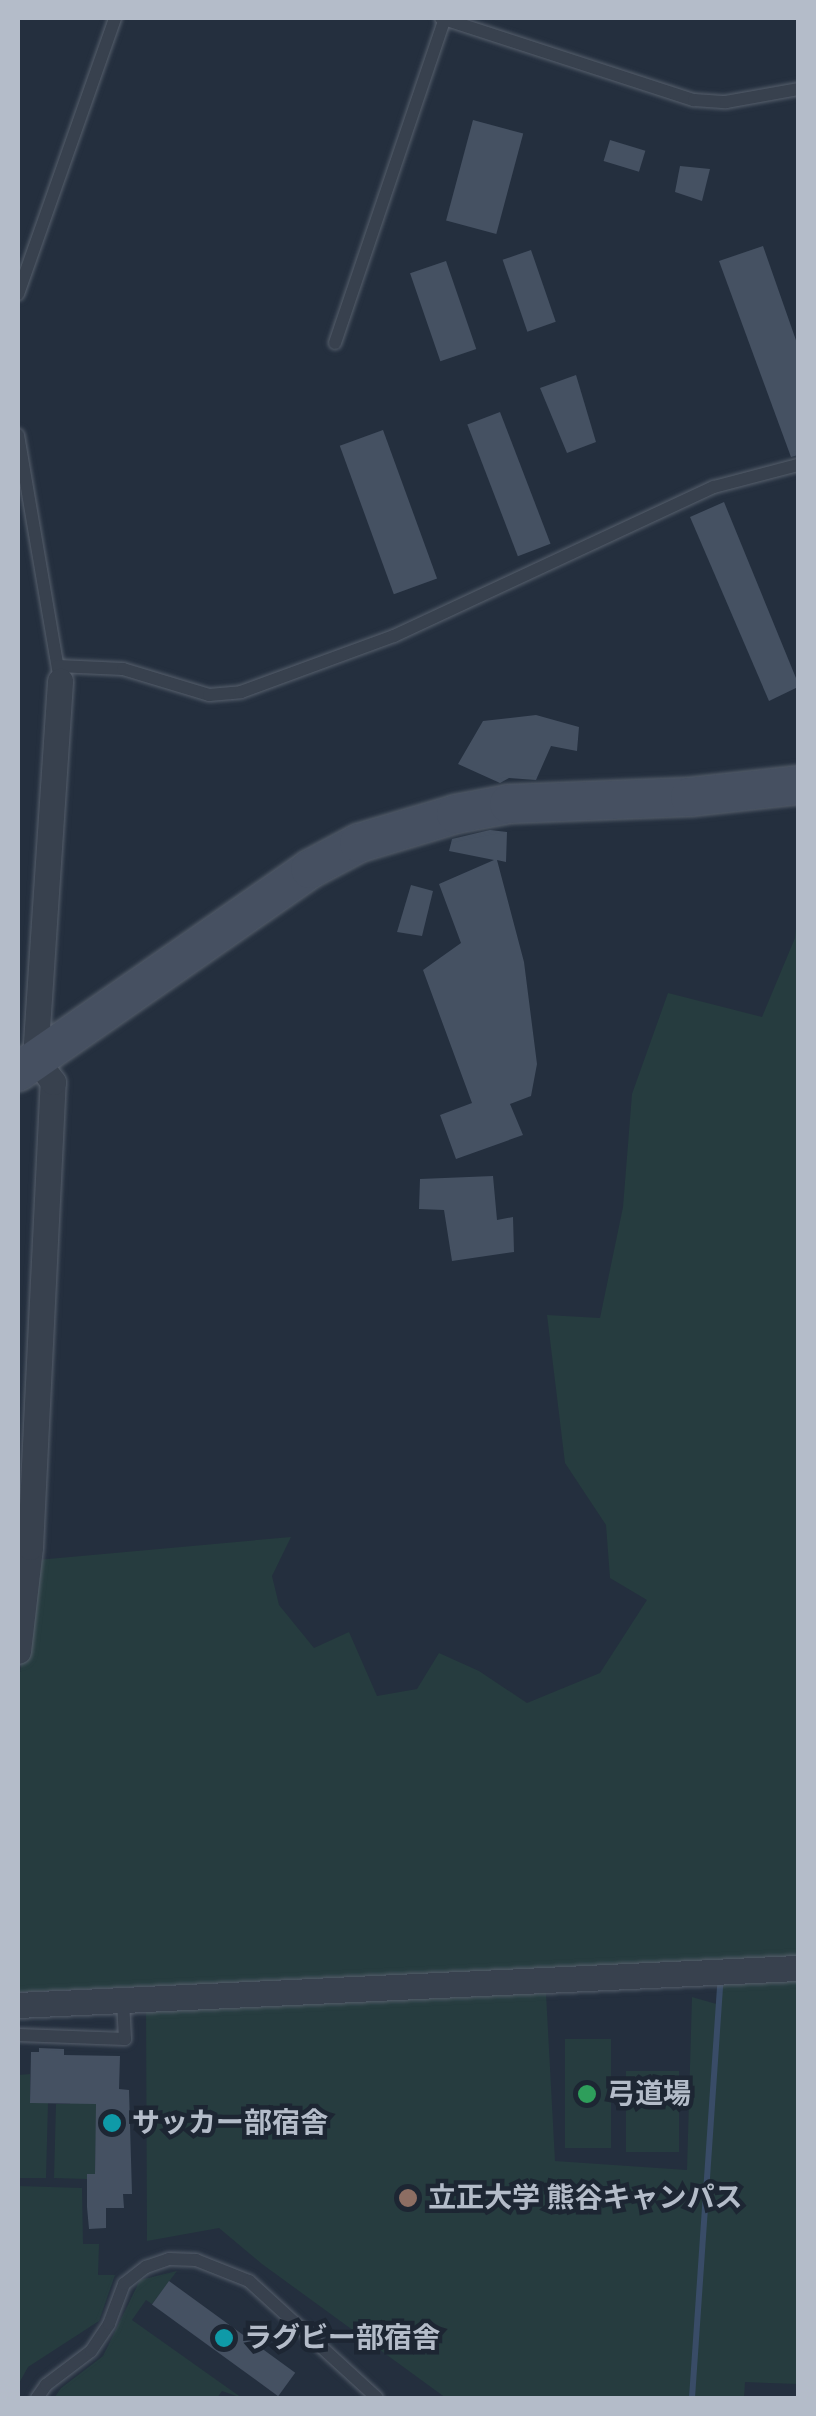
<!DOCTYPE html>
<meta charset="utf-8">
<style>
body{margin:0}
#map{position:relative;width:816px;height:2416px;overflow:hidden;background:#242f3e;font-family:"Roboto Condensed","Noto Sans JP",sans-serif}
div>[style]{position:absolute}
.green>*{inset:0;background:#263c3f;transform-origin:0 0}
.stream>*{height:6px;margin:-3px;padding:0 3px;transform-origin:3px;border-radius:3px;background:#394c67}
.building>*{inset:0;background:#455162;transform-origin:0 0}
.roads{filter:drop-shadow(0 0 2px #565f6c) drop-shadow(0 0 2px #565f6c)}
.lane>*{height:12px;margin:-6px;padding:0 6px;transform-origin:6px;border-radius:6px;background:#38414e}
.street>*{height:25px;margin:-12.5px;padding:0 12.5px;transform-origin:12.5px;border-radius:12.5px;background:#38414e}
.secondary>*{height:38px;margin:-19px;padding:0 19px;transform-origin:19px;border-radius:19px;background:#465061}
.dots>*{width:28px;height:28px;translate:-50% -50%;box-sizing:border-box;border:5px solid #1d2633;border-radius:50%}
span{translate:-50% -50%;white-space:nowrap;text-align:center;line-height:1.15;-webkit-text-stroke:9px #1d2633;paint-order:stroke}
.poi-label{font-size:28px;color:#b4bcc9;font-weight:700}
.left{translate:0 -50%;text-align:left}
.frame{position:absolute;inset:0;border:20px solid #b4bcc9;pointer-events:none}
</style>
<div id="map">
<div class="green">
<div style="clip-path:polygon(798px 907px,798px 1958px,18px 1992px,18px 1686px,37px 1560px,291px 1537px,272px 1576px,279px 1605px,314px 1648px,349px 1632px,377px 1696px,417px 1689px,439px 1653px,479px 1671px,527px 1703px,600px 1673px,647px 1600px,610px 1578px,606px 1525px,565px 1463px,547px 1315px,600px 1318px,623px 1207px,632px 1094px,668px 993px,762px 1017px,795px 938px)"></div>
<div style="clip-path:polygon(798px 1972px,798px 2384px,745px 2382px,744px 2398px,446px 2398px,262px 2264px,219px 2228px,147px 2241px,146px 2005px,546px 1993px,555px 2161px,687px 2170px,692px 1997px,720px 2005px,721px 1977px)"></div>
<div style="left:565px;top:2039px;width:46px;height:109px"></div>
<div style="left:679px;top:2071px;width:81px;height:53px;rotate:90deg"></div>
<div style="clip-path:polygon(30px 2074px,30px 2103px,48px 2103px,46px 2178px,18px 2178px,18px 2075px)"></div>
<div style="clip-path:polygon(97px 2096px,95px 2174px,87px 2174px,87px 2179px,54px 2178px,56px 2104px,70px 2104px,70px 2097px)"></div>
<div style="clip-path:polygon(18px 2186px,82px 2188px,83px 2244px,99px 2244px,98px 2275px,115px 2275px,99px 2321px,28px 2367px,18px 2385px)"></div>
<div style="clip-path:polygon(177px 2271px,152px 2304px,146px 2300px,132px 2320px,242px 2398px,222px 2391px,217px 2398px,54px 2398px,61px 2388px,103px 2356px,140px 2280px)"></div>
</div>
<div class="stream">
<div style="left:692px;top:2398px;width:421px;rotate:-86.1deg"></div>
</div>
<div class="building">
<div style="left:473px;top:120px;width:52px;height:104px;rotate:15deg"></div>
<div style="left:610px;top:140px;width:37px;height:22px;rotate:17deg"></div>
<div style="clip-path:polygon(680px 166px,710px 169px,702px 201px,675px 192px)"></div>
<div style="clip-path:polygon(763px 246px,798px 346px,798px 455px,791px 457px,719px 261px)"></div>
<div style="left:531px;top:250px;width:76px;height:30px;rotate:71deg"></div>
<div style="left:446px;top:261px;width:93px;height:38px;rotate:71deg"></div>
<div style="clip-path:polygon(576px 375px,596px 442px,567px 453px,540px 388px)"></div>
<div style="left:500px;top:412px;width:141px;height:35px;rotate:69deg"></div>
<div style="left:383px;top:430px;width:158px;height:46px;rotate:70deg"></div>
<div style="clip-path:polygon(724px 502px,798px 683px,798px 687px,769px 701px,690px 517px)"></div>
<div style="clip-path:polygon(536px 715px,579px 727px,577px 751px,551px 746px,536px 780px,509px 778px,500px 783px,458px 764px,483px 721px)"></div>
<div style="clip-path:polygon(490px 830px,507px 832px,506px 862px,497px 860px,524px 962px,537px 1064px,531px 1096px,510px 1104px,523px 1135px,456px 1159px,440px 1115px,472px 1103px,423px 970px,461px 943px,439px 884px,494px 860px,449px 851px,452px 839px)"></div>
<div style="clip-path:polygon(411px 885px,433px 891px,422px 936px,397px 932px)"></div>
<div style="clip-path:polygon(493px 1176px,497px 1220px,513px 1217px,514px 1252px,452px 1261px,444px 1210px,419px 1209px,420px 1179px)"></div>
<div style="clip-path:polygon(39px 2048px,64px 2049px,64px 2055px,120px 2056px,119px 2089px,129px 2090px,132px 2194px,123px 2194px,124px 2208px,106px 2208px,106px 2228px,89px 2229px,87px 2207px,87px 2174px,95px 2174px,96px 2104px,30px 2103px,31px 2052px,39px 2052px)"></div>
<div style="left:169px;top:2281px;width:156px;height:29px;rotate:36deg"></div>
</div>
<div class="roads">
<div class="lane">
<div style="left:441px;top:18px;width:266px;rotate:18deg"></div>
<div style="left:694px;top:100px;width:32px;rotate:4deg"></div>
<div style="left:726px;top:102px;width:73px;rotate:-10.2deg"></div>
<div style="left:18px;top:294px;width:293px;rotate:-70.6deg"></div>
<div style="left:335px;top:343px;width:343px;rotate:-71.3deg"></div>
<div style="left:18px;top:435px;width:242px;rotate:80.3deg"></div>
<div style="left:58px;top:666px;width:65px;rotate:2.6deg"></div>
<div style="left:123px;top:669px;width:90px;rotate:16.8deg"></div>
<div style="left:209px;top:695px;width:32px;rotate:-5deg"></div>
<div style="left:241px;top:692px;width:163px;rotate:-20.1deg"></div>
<div style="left:394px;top:636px;width:353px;rotate:-25deg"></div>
<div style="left:714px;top:487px;width:87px;rotate:-14.7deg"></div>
<div style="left:18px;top:2035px;width:107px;rotate:2.1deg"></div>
<div style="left:125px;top:2039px;width:39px;rotate:-93deg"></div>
<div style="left:37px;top:2398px;width:16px;rotate:-55deg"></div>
<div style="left:46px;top:2385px;width:56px;rotate:-37.1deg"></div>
<div style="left:91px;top:2351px;width:32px;rotate:-56deg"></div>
<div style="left:109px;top:2324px;width:43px;rotate:-69.4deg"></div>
<div style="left:124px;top:2284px;width:28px;rotate:-38deg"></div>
<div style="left:146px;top:2267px;width:24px;rotate:-19deg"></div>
<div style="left:169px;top:2259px;width:27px;rotate:2deg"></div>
<div style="left:196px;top:2260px;width:57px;rotate:21.6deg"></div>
<div style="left:249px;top:2281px;width:173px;rotate:42.4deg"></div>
</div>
<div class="street">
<div style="left:18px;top:1651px;width:105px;rotate:-83.4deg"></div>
<div style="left:30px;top:1547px;width:466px;rotate:-87.2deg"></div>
<div style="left:53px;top:1082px;width:30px;rotate:-127deg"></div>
<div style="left:35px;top:1058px;width:378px;rotate:-86.2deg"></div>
<div style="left:18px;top:2005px;width:781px;rotate:-2.72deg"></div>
</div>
<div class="secondary">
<div style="left:18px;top:1072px;width:356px;rotate:-34.8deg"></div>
<div style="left:310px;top:869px;width:55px;rotate:-28deg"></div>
<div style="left:359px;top:843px;width:101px;rotate:-16.6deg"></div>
<div style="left:456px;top:814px;width:54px;rotate:-10.7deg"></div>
<div style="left:509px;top:804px;width:181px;rotate:-2.2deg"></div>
<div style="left:690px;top:797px;width:109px;rotate:-6.3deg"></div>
</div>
</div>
<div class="dots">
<div style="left:587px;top:2094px;background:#2e9e5b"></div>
<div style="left:112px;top:2123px;background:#0f9aa8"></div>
<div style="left:408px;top:2198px;background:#8d6e63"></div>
<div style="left:224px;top:2338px;background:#0f9aa8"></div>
</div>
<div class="poi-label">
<span class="left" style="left:607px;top:2094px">弓道場</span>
<span class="left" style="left:132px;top:2123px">サッカー部宿舎</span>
<span class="left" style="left:428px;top:2198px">立正大学 熊谷キャンパス</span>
<span class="left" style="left:244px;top:2338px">ラグビー部宿舎</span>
</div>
<div class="frame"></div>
</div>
